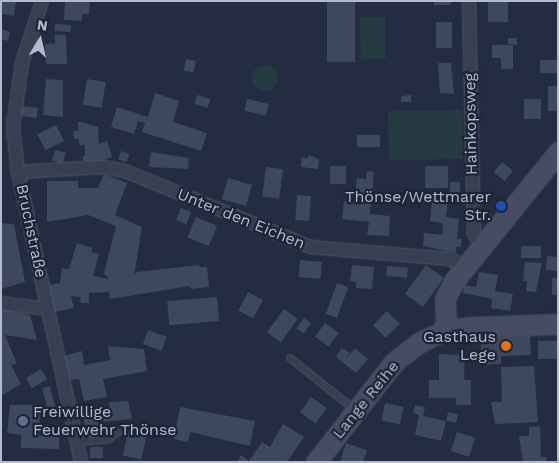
<!DOCTYPE html>
<meta charset="utf-8">
<style>
body{margin:0}
#map{position:relative;width:559px;height:463px;overflow:hidden;background:#232c40;font-family:"Work Sans",sans-serif}
div>[style]{position:absolute}
.green>*{inset:0;background:#253b41;transform-origin:0 0}
.round{border-radius:50%}
.building>*{inset:0;background:#3d475e;transform-origin:0 0}
.roads{filter:drop-shadow(0 0 1px #505768) drop-shadow(0 0 1px #505768)}
.lane>*{height:6px;margin:-3px;padding:0 3px;transform-origin:3px;border-radius:3px;background:#383f50}
.street>*{height:12px;margin:-6px;padding:0 6px;transform-origin:6px;border-radius:6px;background:#383f50}
.secondary>*{height:19px;margin:-9.5px;padding:0 9.5px;transform-origin:9.5px;border-radius:9.5px;background:#454d63}
.dots>*{width:14px;height:14px;translate:-50% -50%;box-sizing:border-box;border:2px solid #1d2435;border-radius:50%}
span{translate:-50% -50%;white-space:nowrap;text-align:center;line-height:1.15;-webkit-text-stroke:4.5px #1d2435;paint-order:stroke}
.street-label{font-size:16px;color:#b4bacb}
.poi-label{font-size:16px;color:#b4bacb}
.right{translate:-100% -50%;text-align:right}
.left{translate:0 -50%;text-align:left}
.frame{position:absolute;inset:0;border:2px solid #b4bacb;pointer-events:none}
.north{position:absolute;left:15px;top:15px;width:50px;height:50px;-webkit-text-stroke:4px #1d2435;paint-order:stroke;rotate:9deg;font-size:14px;font-weight:700;line-height:20px;text-align:center;color:#b4bacb}
.north::after{content:'';display:block;margin:auto;width:18px;height:22px;background:#b4bacb;clip-path:polygon(50% 0,100% 100%,50% 72%,0 100%)}
</style>
<div id="map">
<div class="green">
<div style="left:385px;top:17px;width:42px;height:25px;rotate:89deg"></div>
<div class="round" style="left:252px;top:65px;width:26px;height:26px"></div>
<div style="left:462px;top:110px;width:49px;height:74px;rotate:89deg"></div>
</div>
<div class="building">
<div style="clip-path:polygon(1px 1px,16px 1px,14px 16px,1px 14px)"></div>
<div style="clip-path:polygon(65px 1px,90px 1px,89px 14px,82px 14px,82px 21px,64px 20px)"></div>
<div style="left:327px;top:1px;width:28px;height:61px"></div>
<div style="left:434px;top:1px;width:17px;height:4px"></div>
<div style="left:488px;top:2px;width:20px;height:20px"></div>
<div style="left:436px;top:22px;width:16px;height:26px"></div>
<div style="left:55px;top:24px;width:16px;height:7px;rotate:4deg"></div>
<div style="clip-path:polygon(1px 29px,10px 32px,8px 41px,1px 39px)"></div>
<div style="clip-path:polygon(55px 34px,66px 35px,67px 64px,46px 64px,45px 44px,61px 43px,55px 43px)"></div>
<div style="clip-path:polygon(508px 38px,517px 38px,517px 45px,508px 44px)"></div>
<div style="clip-path:polygon(492px 45px,513px 45px,513px 69px,501px 69px,501px 58px,492px 58px)"></div>
<div style="left:186px;top:59px;width:10px;height:12px;rotate:11deg"></div>
<div style="left:540px;top:60px;width:18px;height:13px"></div>
<div style="clip-path:polygon(438px 63px,451px 63px,454px 94px,440px 93px)"></div>
<div style="clip-path:polygon(46px 79px,63px 80px,63px 117px,43px 115px)"></div>
<div style="left:87px;top:79px;width:19px;height:26px;rotate:9deg"></div>
<div style="left:548px;top:86px;width:10px;height:25px"></div>
<div style="clip-path:polygon(155px 93px,179px 101px,173px 122px,207px 133px,201px 151px,142px 132px,145px 123px,138px 121px,134px 134px,111px 127px,117px 107px,148px 117px)"></div>
<div style="left:197px;top:95px;width:14px;height:9px;rotate:17deg"></div>
<div style="clip-path:polygon(411px 95px,411px 102px,401px 102px,401px 96px)"></div>
<div style="left:247px;top:99px;width:22px;height:12px;rotate:13deg"></div>
<div style="left:524px;top:99px;width:17px;height:20px"></div>
<div style="left:22px;top:106px;width:16px;height:10px;rotate:7deg"></div>
<div style="clip-path:polygon(78px 121px,98px 127px,99px 144px,107px 141px,112px 157px,86px 166px,82px 157px,85px 155px,85px 145px,79px 145px,79px 139px,74px 139px,73px 131px,78px 131px)"></div>
<div style="left:56px;top:125px;width:18px;height:21px;rotate:63deg"></div>
<div style="left:380px;top:135px;width:12px;height:23px;rotate:90deg"></div>
<div style="left:55px;top:150px;width:11px;height:11px;rotate:15deg"></div>
<div style="left:121px;top:151px;width:9px;height:9px;rotate:18deg"></div>
<div style="clip-path:polygon(151px 152px,189px 158px,188px 169px,149px 167px)"></div>
<div style="clip-path:polygon(308px 155px,319px 159px,318px 169px,301px 167px,302px 157px,308px 158px)"></div>
<div style="left:502px;top:162px;width:14px;height:13px;rotate:39deg"></div>
<div style="left:346px;top:166px;width:18px;height:16px;rotate:90deg"></div>
<div style="left:425px;top:166px;width:23px;height:22px"></div>
<div style="left:266px;top:167px;width:17px;height:30px;rotate:7deg"></div>
<div style="clip-path:polygon(367px 171px,374px 172px,370px 214px,390px 216px,389px 236px,367px 235px,369px 222px,342px 219px,344px 201px,361px 203px,362px 195px,355px 194px,357px 178px,366px 179px)"></div>
<div style="clip-path:polygon(104px 174px,127px 183px,115px 215px,142px 227px,134px 276px,137px 272px,199px 265px,199px 267px,207px 267px,209px 287px,191px 289px,190px 286px,110px 299px,109px 292px,89px 293px,89px 303px,81px 303px,80px 297px,71px 296px,74px 308px,54px 312px,49px 285px,60px 283px,62px 268px,69px 269px,77px 243px,93px 248px,91px 252px,99px 254px,93px 276px,109px 279px,104px 273px,116px 226px,88px 215px,47px 222px,47px 181px,78px 181px,78px 188px,98px 188px)"></div>
<div style="left:228px;top:178px;width:25px;height:22px;rotate:16deg"></div>
<div style="left:450px;top:182px;width:10px;height:10px"></div>
<div style="left:297px;top:195px;width:14px;height:25px;rotate:4deg"></div>
<div style="clip-path:polygon(432px 199px,448px 200px,446px 217px,459px 219px,457px 239px,462px 239px,461px 247px,456px 247px,456px 253px,423px 246px,424px 233px,442px 235px,443px 223px,430px 221px)"></div>
<div style="left:181px;top:208px;width:11px;height:13px;rotate:22deg"></div>
<div style="left:196px;top:217px;width:23px;height:22px;rotate:23deg"></div>
<div style="clip-path:polygon(1px 223px,14px 224px,25px 282px,1px 289px)"></div>
<div style="left:541px;top:246px;width:12px;height:20px;rotate:90deg"></div>
<div style="left:547px;top:256px;width:11px;height:14px;rotate:5deg"></div>
<div style="left:300px;top:260px;width:22px;height:17px;rotate:5deg"></div>
<div style="clip-path:polygon(525px 262px,542px 263px,536px 292px,526px 291px,527px 281px,523px 281px)"></div>
<div style="clip-path:polygon(352px 265px,374px 267px,372px 289px,356px 288px,356px 282px,350px 281px)"></div>
<div style="left:426px;top:265px;width:22px;height:36px;rotate:36deg"></div>
<div style="left:387px;top:266px;width:21px;height:10px;rotate:5deg"></div>
<div style="clip-path:polygon(479px 272px,498px 275px,495px 291px,513px 294px,510px 311px,491px 308px,492px 299px,463px 293px,464px 285px,476px 287px)"></div>
<div style="left:552px;top:278px;width:6px;height:17px"></div>
<div style="left:337px;top:283px;width:12px;height:33px;rotate:20deg"></div>
<div style="left:248px;top:292px;width:17px;height:21px;rotate:28deg"></div>
<div style="left:217px;top:297px;width:24px;height:50px;rotate:85deg"></div>
<div style="clip-path:polygon(1px 309px,30px 315px,37px 340px,5px 335px,17px 364px,11px 365px,21px 384px,1px 396px)"></div>
<div style="left:284px;top:309px;width:17px;height:29px;rotate:36deg"></div>
<div style="left:387px;top:311px;width:18px;height:20px;rotate:45deg"></div>
<div style="left:304px;top:318px;width:9px;height:13px;rotate:36deg"></div>
<div style="left:325px;top:323px;width:17px;height:17px;rotate:36deg"></div>
<div style="left:148px;top:330px;width:20px;height:15px;rotate:20deg"></div>
<div style="clip-path:polygon(530px 336px,531px 355px,501px 356px,501px 364px,481px 365px,481px 337px)"></div>
<div style="left:558px;top:341px;width:18px;height:20px;rotate:90deg"></div>
<div style="clip-path:polygon(108px 346px,144px 349px,147px 371px,103px 379px,107px 397px,84px 401px,79px 379px,70px 380px,64px 356px,82px 351px,84px 365px,110px 360px)"></div>
<div style="clip-path:polygon(342px 348px,350px 353px,346px 359px,355px 348px,368px 359px,356px 373px,336px 357px)"></div>
<div style="clip-path:polygon(439px 354px,465px 355px,464px 380px,471px 380px,471px 405px,456px 405px,456px 398px,429px 398px,429px 380px,439px 380px)"></div>
<div style="clip-path:polygon(534px 366px,538px 422px,495px 424px,491px 402px,502px 402px,501px 367px)"></div>
<div style="left:41px;top:369px;width:12px;height:18px;rotate:59deg"></div>
<div style="left:50px;top:386px;width:21px;height:8px;rotate:76deg"></div>
<div style="left:311px;top:397px;width:19px;height:19px;rotate:35deg"></div>
<div style="clip-path:polygon(128px 401px,132px 419px,101px 422px,102px 437px,85px 439px,83px 410px,110px 407px,109px 402px)"></div>
<div style="left:385px;top:403px;width:19px;height:18px;rotate:12deg"></div>
<div style="clip-path:polygon(10px 405px,40px 405px,39px 436px,59px 437px,59px 449px,21px 448px,21px 435px,7px 433px)"></div>
<div style="clip-path:polygon(415px 405px,425px 407px,423px 416px,446px 421px,441px 441px,415px 435px,419px 415px,413px 413px)"></div>
<div style="clip-path:polygon(180px 407px,255px 421px,250px 446px,190px 432px,188px 442px,174px 439px)"></div>
<div style="left:448px;top:412px;width:10px;height:9px;rotate:11deg"></div>
<div style="clip-path:polygon(283px 424px,304px 437px,287px 462px,237px 462px,241px 455px,249px 461px,262px 442px,270px 447px)"></div>
<div style="clip-path:polygon(540px 426px,541px 457px,546px 457px,547px 462px,523px 462px,519px 436px,529px 436px,529px 427px)"></div>
<div style="left:128px;top:431px;width:19px;height:25px;rotate:12deg"></div>
<div style="left:457px;top:432px;width:19px;height:20px;rotate:18deg"></div>
<div style="clip-path:polygon(346px 443px,367px 450px,363px 462px,340px 462px)"></div>
<div style="left:90px;top:447px;width:13px;height:11px"></div>
</div>
<div class="roads">
<div class="lane">
<div style="left:290px;top:358px;width:83px;rotate:38.7deg"></div>
<div style="left:77px;top:442px;width:32px;rotate:-5deg"></div>
<div style="left:109px;top:439px;width:16px;rotate:-40deg"></div>
</div>
<div class="street">
<div style="left:42px;top:1px;width:65px;rotate:107.9deg"></div>
<div style="left:22px;top:63px;width:65px;rotate:98deg"></div>
<div style="left:13px;top:127px;width:45px;rotate:83.7deg"></div>
<div style="left:18px;top:172px;width:297px;rotate:77.7deg"></div>
<div style="left:469px;top:1px;width:233px;rotate:88.8deg"></div>
<div style="left:474px;top:234px;width:14px;rotate:54deg"></div>
<div style="left:18px;top:172px;width:85px;rotate:-3.4deg"></div>
<div style="left:103px;top:167px;width:22px;rotate:10deg"></div>
<div style="left:125px;top:171px;width:200px;rotate:22.3deg"></div>
<div style="left:310px;top:247px;width:140px;rotate:4.9deg"></div>
<div style="left:449px;top:259px;width:18px;rotate:22deg"></div>
<div style="left:1px;top:303px;width:46px;rotate:7.4deg"></div>
</div>
<div class="secondary">
<div style="left:446px;top:330px;width:31px;rotate:-92deg"></div>
<div style="left:445px;top:299px;width:20px;rotate:-63deg"></div>
<div style="left:454px;top:281px;width:166px;rotate:-51.1deg"></div>
<div style="left:316px;top:462px;width:127px;rotate:-52deg"></div>
<div style="left:394px;top:362px;width:31px;rotate:-38deg"></div>
<div style="left:418px;top:343px;width:31px;rotate:-25deg"></div>
<div style="left:446px;top:330px;width:24px;rotate:-7deg"></div>
<div style="left:470px;top:327px;width:88px;rotate:-2deg"></div>
</div>
</div>
<div class="dots">
<div style="left:501px;top:206px;background:#1a4fb4"></div>
<div style="left:506px;top:346px;background:#e8710a"></div>
<div style="left:23px;top:421px;background:#5c6f8a"></div>
</div>
<div class="street-label">
<span style="left:471px;top:124px;rotate:-91deg">Hainkopsweg</span>
<span style="left:241px;top:219px;rotate:22deg">Unter den Eichen</span>
<span style="left:31px;top:231px;rotate:78deg">Bruchstraße</span>
<span style="left:366px;top:400px;rotate:-51deg">Lange Reihe</span>
</div>
<div class="poi-label">
<span class="right" style="left:491px;top:206px">Thönse/Wettmarer<br>Str.</span>
<span class="right" style="left:496px;top:346px">Gasthaus<br>Lege</span>
<span class="left" style="left:33px;top:421px">Freiwillige<br>Feuerwehr Thönse</span>
</div>
<div class="frame"></div>
<div class="north">N</div>
</div>
